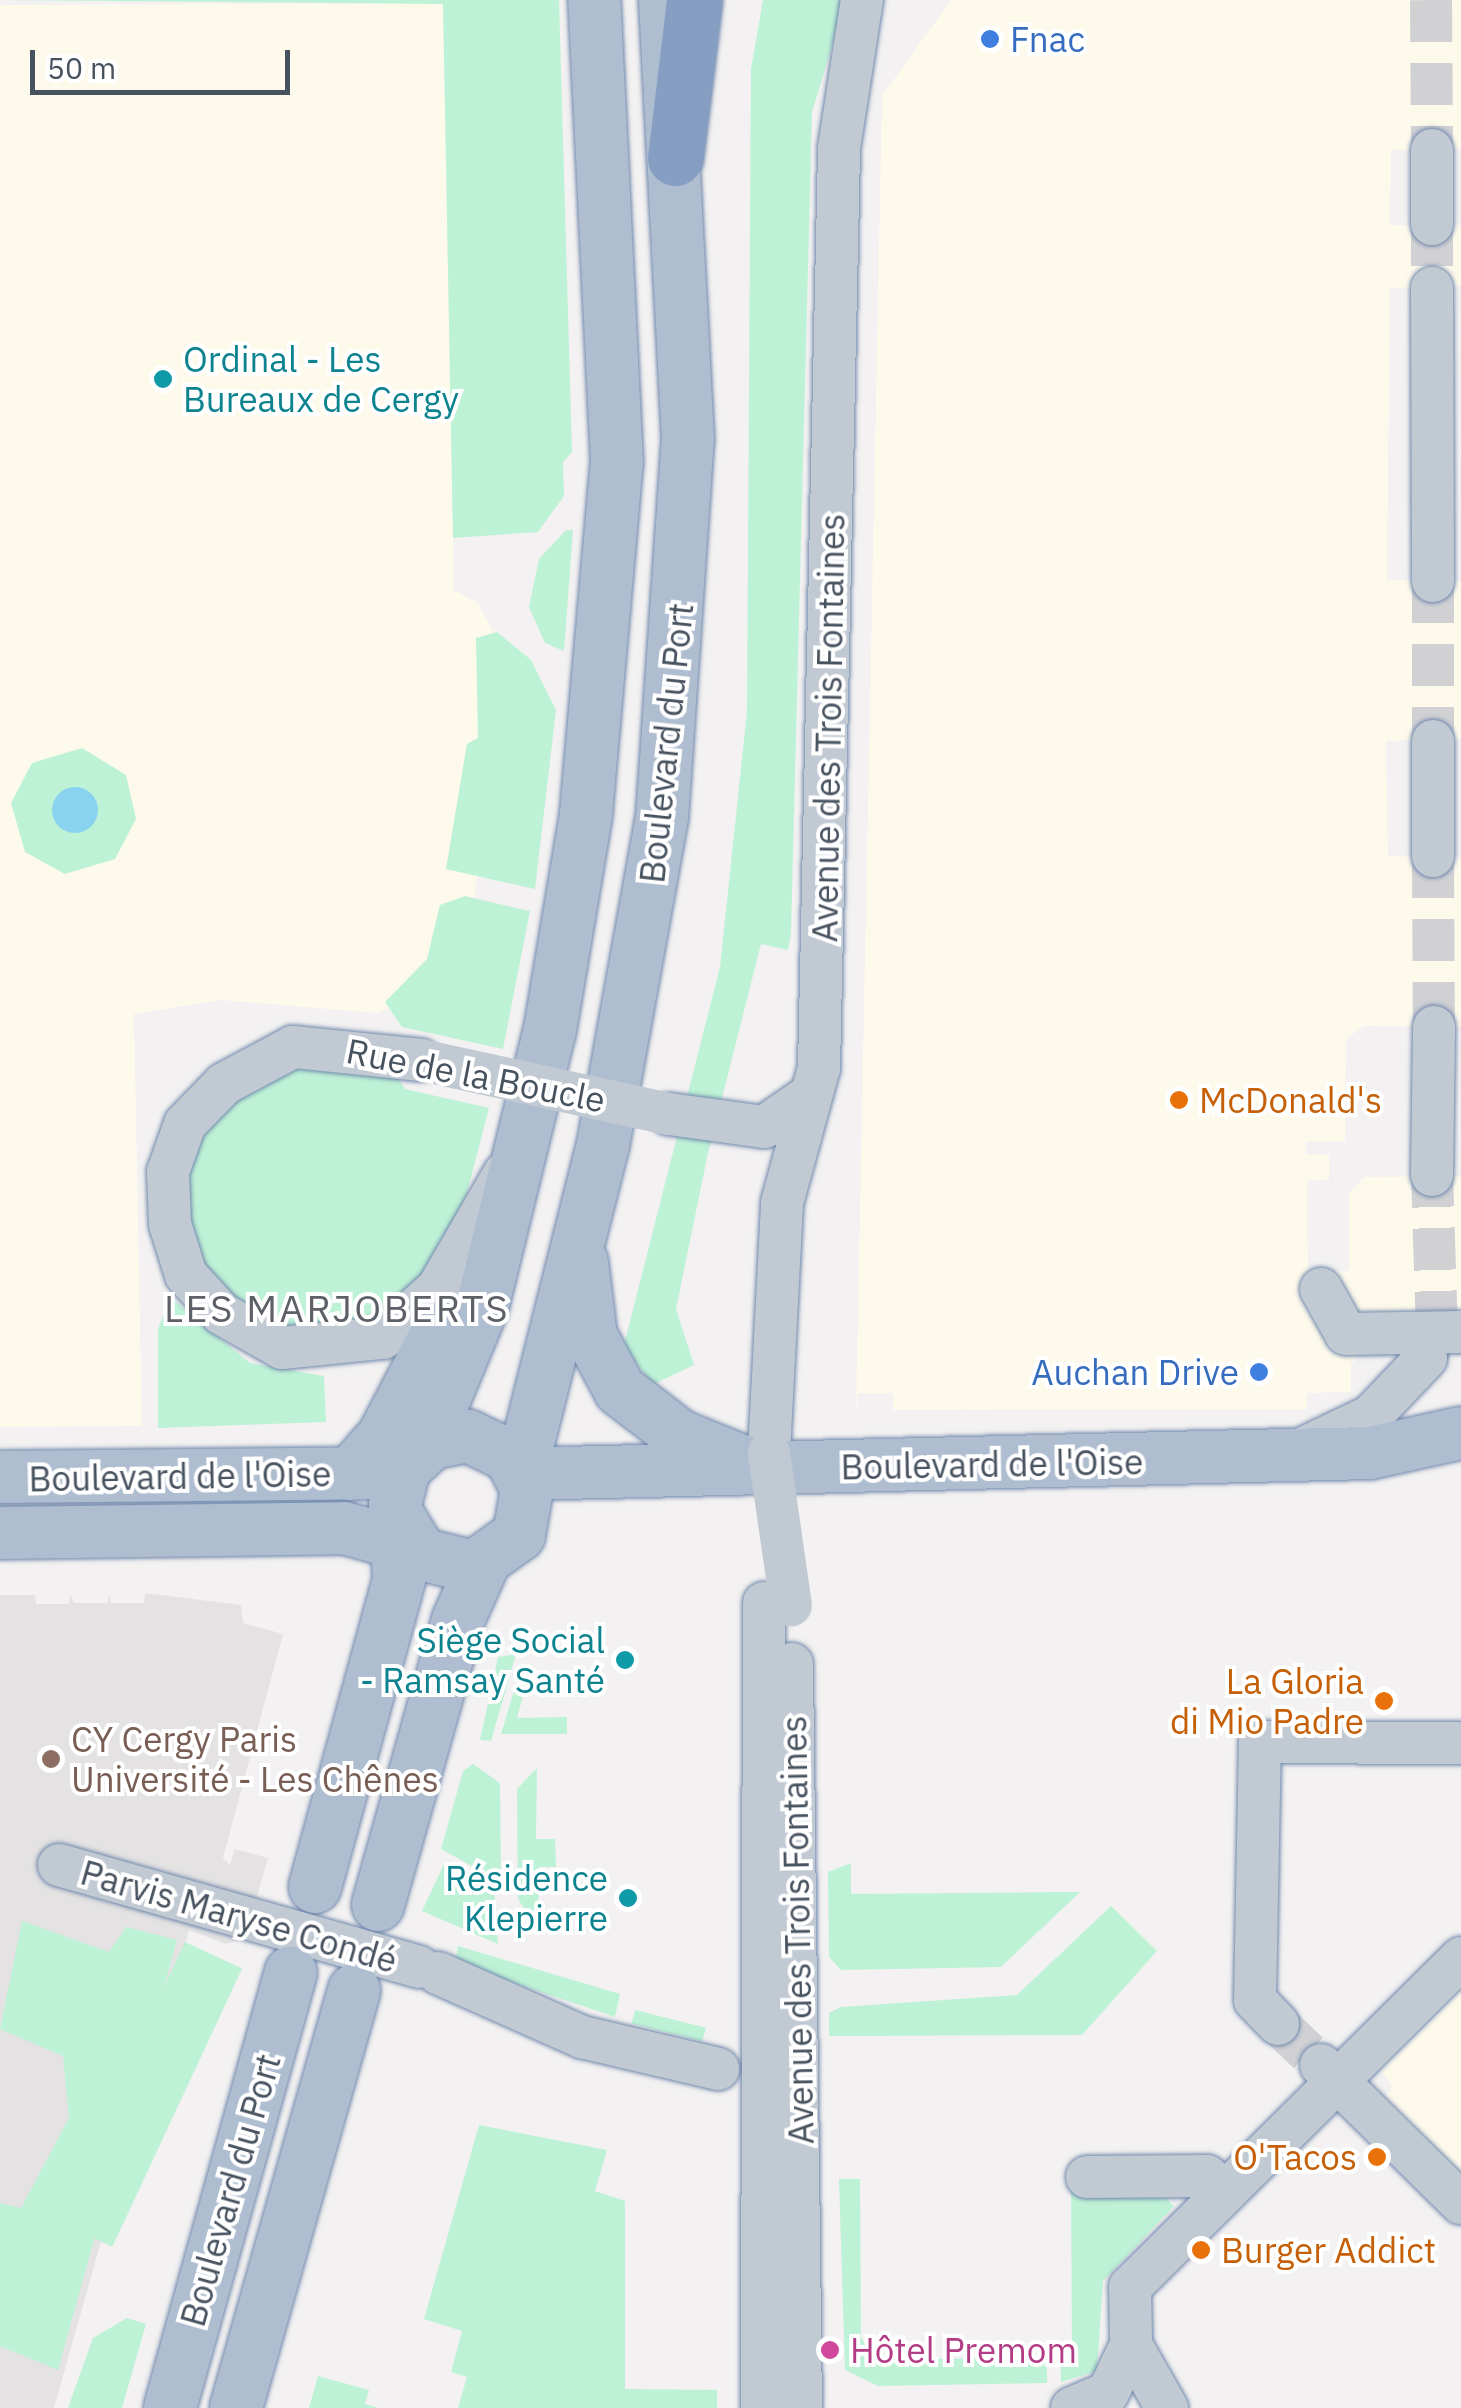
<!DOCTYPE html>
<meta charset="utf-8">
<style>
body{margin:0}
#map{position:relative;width:1461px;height:2408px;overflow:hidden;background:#f3f1f1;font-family:"IBM Plex Sans",sans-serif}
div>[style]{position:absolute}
.commercial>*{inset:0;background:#fdf9eb}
.education>*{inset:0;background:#e4e2e2}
.green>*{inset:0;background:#bef2d6;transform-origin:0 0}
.water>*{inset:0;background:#89d2f0}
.round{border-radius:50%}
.minor-tunnel>*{height:42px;margin-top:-21px;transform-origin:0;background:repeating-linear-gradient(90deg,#d1d1d4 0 42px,transparent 0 63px)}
.roads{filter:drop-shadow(0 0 2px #7189ad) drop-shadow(0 0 2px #7189ad)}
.minor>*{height:42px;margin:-21px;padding:0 21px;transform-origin:21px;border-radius:21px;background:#c1cad3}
.major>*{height:52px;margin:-26px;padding:0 26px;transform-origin:26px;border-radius:26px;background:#afbdd0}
.highway>*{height:55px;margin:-27.5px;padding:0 27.5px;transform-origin:27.5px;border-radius:27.5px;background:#869ec1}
.minor-bridge>*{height:42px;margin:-21px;padding:0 21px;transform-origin:21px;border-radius:21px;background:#c1cad3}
.dots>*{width:28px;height:28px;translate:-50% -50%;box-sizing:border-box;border:5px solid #fff;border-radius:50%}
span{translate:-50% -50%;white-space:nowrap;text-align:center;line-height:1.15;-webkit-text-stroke:8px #fff;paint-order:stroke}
.shop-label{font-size:35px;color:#366cbe}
.left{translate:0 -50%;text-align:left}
.right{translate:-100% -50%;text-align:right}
.culture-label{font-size:35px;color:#0d838f}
.street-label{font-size:35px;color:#47525f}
.food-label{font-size:35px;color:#c56008}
.education-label{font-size:35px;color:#785e54}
.hotel-label{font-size:35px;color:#b23c85}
.neighbourhood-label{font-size:38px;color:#5d6066;letter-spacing:2.5px}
.scale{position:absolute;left:30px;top:50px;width:260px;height:45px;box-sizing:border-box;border:5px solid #47525f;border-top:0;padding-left:12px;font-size:30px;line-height:35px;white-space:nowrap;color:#47525f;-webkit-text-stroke:8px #fff;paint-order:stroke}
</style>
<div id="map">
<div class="commercial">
<div style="clip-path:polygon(951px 0,1461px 0,1461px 149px,1391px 150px,1390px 225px,1461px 225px,1461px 286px,1390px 288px,1387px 580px,1461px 581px,1461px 739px,1386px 741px,1388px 856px,1461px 858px,1461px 1027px,1364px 1026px,1346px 1039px,1345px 1141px,1306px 1142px,1306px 1154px,1329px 1155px,1329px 1180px,1307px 1181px,1308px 1272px,1349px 1271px,1349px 1193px,1364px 1177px,1461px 1176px,1461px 1348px,1368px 1348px,1351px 1364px,1351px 1392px,1307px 1393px,1307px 1409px,893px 1410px,893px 1393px,858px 1393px,856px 1411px,882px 96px)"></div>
<div style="clip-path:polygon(443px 3px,454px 590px,478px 603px,495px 636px,492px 770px,475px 895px,457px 951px,411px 1001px,376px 1013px,220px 1000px,134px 1014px,142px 1426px,0 1427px,0 5px)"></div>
<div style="clip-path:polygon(1461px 1989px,1461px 2190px,1378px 2109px,1393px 2085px,1378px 2069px)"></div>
</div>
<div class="education">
<div style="clip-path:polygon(145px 1593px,241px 1605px,243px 1623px,283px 1634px,223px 1858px,230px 1865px,235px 1849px,268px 1858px,245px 1939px,226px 1944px,189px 1930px,54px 2408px,0 2408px,0 1595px,35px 1595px,36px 1604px,69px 1604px,70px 1594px,74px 1603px,107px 1603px,110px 1594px,111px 1603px,144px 1603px)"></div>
</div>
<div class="green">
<div style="clip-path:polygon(0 0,559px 0,572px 452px,563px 462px,564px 496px,538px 532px,453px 538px,443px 4px)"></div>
<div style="clip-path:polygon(763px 0,846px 0,812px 112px,791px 933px,788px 950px,761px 944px,708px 1153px,676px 1309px,694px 1365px,652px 1385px,624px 1345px,720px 967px,747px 711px,751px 69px)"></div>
<div style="clip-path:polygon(566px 530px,573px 530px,564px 651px,545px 643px,529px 607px,539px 559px)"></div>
<div style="clip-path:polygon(497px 632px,531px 660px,556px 710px,535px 889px,446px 869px,467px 744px,478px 738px,476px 638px)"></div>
<div style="clip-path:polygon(evenodd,82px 748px,126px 775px,136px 819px,115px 859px,65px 874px,25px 852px,11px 803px,32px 763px,82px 748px,70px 788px,85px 790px,97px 807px,82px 832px,55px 821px,52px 805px,70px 788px)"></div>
<div style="clip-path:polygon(465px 896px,530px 911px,503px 1049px,402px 1027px,385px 1002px,427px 959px,440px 905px)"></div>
<div style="clip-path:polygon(293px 1063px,396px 1075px,405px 1089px,489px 1108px,467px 1193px,429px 1278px,380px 1320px,295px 1331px,240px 1306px,204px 1265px,188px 1223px,189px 1168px,210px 1120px)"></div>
<div style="clip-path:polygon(170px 1297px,250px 1363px,324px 1376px,326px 1422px,158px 1428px,158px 1329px)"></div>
<div style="clip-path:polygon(516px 1654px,491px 1741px,480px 1740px,498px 1657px)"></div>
<div style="clip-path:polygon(531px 1667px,517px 1718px,567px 1717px,567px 1734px,501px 1734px,521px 1668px)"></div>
<div style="clip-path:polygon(473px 1764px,500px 1783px,501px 1882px,441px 1849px,463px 1771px)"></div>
<div style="clip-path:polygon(537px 1768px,536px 1839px,555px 1839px,556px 1867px,539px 1867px,538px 1929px,518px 1899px,517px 1789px)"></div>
<div style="clip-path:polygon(851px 1863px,851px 1894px,1080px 1892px,1001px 1967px,841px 1970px,829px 1957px,828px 1872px)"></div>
<div style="clip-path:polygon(444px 1864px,494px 1888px,498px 1944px,422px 1911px)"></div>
<div style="clip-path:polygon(1111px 1906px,1157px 1951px,1082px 2035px,829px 2036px,829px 2013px,841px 2007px,1017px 1995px)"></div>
<div style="clip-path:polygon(22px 1921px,109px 1952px,126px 1927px,177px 1940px,58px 2370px,0 2346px,0 2203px,21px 2208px,69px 2118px,63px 2056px,0 2029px)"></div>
<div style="left:185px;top:1942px;width:63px;height:307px;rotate:25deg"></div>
<div style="clip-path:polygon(458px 1946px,620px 1994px,615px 2017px,455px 1963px)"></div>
<div style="left:635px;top:2010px;width:73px;height:14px;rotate:14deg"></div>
<div style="clip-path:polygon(479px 2125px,607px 2150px,595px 2191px,625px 2201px,625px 2389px,717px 2390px,717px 2408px,458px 2408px,467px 2377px,451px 2372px,462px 2331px,424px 2319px)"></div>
<div style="clip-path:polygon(839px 2179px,860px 2179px,861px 2337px,869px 2350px,892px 2359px,1047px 2358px,1047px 2383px,878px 2386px,845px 2370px)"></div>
<div style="clip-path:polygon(1071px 2184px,1161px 2193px,1174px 2206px,1103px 2281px,1097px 2371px,1061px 2382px,1060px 2358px,1072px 2357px)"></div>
<div style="clip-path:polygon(127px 2318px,146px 2324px,122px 2408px,68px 2408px,93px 2338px)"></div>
<div style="clip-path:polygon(318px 2376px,369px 2390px,365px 2404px,378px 2408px,309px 2408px)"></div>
</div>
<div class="water">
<div class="round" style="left:52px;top:787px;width:46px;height:46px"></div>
</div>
<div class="minor-tunnel">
<div style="left:1431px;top:0;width:150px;rotate:89.6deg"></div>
<div style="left:1432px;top:224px;width:64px;rotate:90deg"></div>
<div style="left:1433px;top:581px;width:160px;rotate:90deg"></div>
<div style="left:1433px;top:856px;width:171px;rotate:89.7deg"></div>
<div style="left:1426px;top:1358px;width:27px;rotate:-66deg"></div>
<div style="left:1437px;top:1333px;width:158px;rotate:-91.8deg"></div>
<div style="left:1278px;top:2024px;width:59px;rotate:43.6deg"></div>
</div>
<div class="roads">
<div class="minor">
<div style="left:1432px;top:224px;width:74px;rotate:-90deg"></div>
<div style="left:1432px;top:288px;width:293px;rotate:89.8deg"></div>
<div style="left:1433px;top:856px;width:115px;rotate:-90deg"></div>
<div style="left:421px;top:1060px;width:129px;rotate:-174.2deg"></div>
<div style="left:293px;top:1047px;width:78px;rotate:151.8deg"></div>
<div style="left:224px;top:1084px;width:56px;rotate:134.3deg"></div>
<div style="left:185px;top:1124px;width:51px;rotate:109.5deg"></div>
<div style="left:168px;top:1172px;width:52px;rotate:87.8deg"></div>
<div style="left:170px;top:1224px;width:53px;rotate:72.6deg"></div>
<div style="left:186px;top:1275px;width:53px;rotate:47.3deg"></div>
<div style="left:222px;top:1314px;width:69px;rotate:29.5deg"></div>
<div style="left:282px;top:1348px;width:101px;rotate:-5.7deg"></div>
<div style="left:383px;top:1338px;width:74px;rotate:-42.3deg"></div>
<div style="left:438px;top:1288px;width:132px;rotate:-59.9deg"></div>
<div style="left:669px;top:1114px;width:96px;rotate:7.8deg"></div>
<div style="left:764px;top:1127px;width:55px;rotate:-34.6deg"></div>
<div style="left:1432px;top:1175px;width:148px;rotate:-89.2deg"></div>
<div style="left:1321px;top:1289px;width:51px;rotate:60.9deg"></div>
<div style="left:1346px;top:1334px;width:115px;rotate:-1deg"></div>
<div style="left:1300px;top:1450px;width:79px;rotate:-25.6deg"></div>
<div style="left:1371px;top:1416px;width:80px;rotate:-46.5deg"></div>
<div style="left:769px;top:1453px;width:250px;rotate:-87deg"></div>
<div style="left:782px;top:1203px;width:140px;rotate:-74.7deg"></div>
<div style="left:819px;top:1068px;width:920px;rotate:-88.75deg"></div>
<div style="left:839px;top:148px;width:150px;rotate:-81.2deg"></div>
<div style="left:792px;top:1664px;width:744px;rotate:89.31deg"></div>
<div style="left:59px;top:1865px;width:374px;rotate:15.8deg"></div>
<div style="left:438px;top:1973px;width:158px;rotate:24deg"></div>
<div style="left:582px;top:2037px;width:140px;rotate:13.2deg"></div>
<div style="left:1278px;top:2024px;width:33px;rotate:-134deg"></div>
<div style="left:1255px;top:2000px;width:258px;rotate:-88.9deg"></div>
<div style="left:1260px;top:1742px;width:201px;rotate:0.3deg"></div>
<div style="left:1321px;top:2065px;width:197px;rotate:44.6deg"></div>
<div style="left:1087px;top:2177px;width:120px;rotate:-0.5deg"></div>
<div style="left:1207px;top:2176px;width:24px;rotate:42deg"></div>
<div style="left:1131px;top:2338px;width:51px;rotate:-91.1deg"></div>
<div style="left:1130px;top:2287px;width:467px;rotate:-44.8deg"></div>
<div style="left:1131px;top:2345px;width:73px;rotate:60.3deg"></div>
<div style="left:762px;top:2408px;width:805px;rotate:-89.86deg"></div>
<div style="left:1072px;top:2408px;width:39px;rotate:-23deg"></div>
<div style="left:1108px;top:2393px;width:53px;rotate:-64.4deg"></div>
</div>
<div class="major">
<div style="left:582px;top:1262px;width:75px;rotate:83.1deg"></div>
<div style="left:591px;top:1336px;width:61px;rotate:61.8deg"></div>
<div style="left:620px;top:1390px;width:76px;rotate:37.5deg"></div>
<div style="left:680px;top:1436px;width:80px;rotate:22.1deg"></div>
<div style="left:424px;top:1448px;width:152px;rotate:-67.5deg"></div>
<div style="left:482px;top:1308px;width:286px;rotate:-76.3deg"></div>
<div style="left:550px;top:1030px;width:219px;rotate:-80.5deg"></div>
<div style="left:586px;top:814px;width:352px;rotate:-85deg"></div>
<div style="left:617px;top:463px;width:464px;rotate:-92.8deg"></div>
<div style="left:521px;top:1471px;width:336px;rotate:-75.9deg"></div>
<div style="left:603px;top:1145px;width:332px;rotate:-79.8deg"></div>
<div style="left:662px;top:818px;width:379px;rotate:-86.1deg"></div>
<div style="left:688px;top:440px;width:441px;rotate:-93deg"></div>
<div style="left:350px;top:1474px;width:50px;rotate:-48.3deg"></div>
<div style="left:383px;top:1437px;width:127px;rotate:-62.4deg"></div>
<div style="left:522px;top:1474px;width:848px;rotate:-1.42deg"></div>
<div style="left:1370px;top:1453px;width:93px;rotate:-12.4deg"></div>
<div style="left:0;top:1477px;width:368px;rotate:-0.6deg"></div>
<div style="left:368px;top:1473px;width:52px;rotate:-22.6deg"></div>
<div style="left:0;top:1533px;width:344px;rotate:-0.8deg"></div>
<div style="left:344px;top:1528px;width:72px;rotate:15.4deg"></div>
<div style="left:315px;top:1887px;width:319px;rotate:-74.7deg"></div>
<div style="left:399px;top:1579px;width:74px;rotate:-93.1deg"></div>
<div style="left:395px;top:1505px;width:37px;rotate:-76deg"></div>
<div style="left:404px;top:1469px;width:38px;rotate:-43deg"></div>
<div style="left:432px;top:1443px;width:37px;rotate:-11deg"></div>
<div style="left:468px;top:1436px;width:47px;rotate:25.5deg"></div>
<div style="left:510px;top:1456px;width:37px;rotate:63deg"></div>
<div style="left:527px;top:1489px;width:47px;rotate:99.9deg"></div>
<div style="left:519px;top:1535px;width:55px;rotate:144.6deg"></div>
<div style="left:474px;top:1567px;width:55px;rotate:-166.2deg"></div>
<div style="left:421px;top:1554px;width:47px;rotate:-121deg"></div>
<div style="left:378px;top:1905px;width:296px;rotate:-74.3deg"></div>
<div style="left:458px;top:1620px;width:61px;rotate:-65.9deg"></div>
<div style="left:170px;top:2408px;width:452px;rotate:-74.5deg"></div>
<div style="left:236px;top:2408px;width:434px;rotate:-74.2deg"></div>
</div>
<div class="highway">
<div style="left:675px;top:158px;width:159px;rotate:-83.1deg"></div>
</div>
</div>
<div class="minor-bridge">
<div style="left:421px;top:1060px;width:254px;rotate:12.3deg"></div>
<div style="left:769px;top:1453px;width:154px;rotate:81.8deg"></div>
</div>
<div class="dots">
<div style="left:990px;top:39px;background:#3f7fe0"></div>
<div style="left:163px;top:379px;background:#0f9aa8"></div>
<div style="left:1179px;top:1100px;background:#e8710a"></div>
<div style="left:1259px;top:1372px;background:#3f7fe0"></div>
<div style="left:625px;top:1660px;background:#0f9aa8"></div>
<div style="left:1384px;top:1701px;background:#e8710a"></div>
<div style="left:51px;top:1759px;background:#8d6e63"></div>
<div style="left:628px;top:1898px;background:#0f9aa8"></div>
<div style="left:1377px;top:2157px;background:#e8710a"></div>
<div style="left:1201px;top:2250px;background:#e8710a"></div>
<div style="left:830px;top:2350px;background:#d1479c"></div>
</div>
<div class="shop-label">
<span class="left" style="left:1010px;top:39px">Fnac</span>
<span class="right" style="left:1239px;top:1372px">Auchan Drive</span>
</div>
<div class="culture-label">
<span class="left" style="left:183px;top:379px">Ordinal - Les<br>Bureaux de Cergy</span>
<span class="right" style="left:605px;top:1660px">Siège Social<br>- Ramsay Santé</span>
<span class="right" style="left:608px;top:1898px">Résidence<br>Klepierre</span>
</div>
<div class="street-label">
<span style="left:828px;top:728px;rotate:-89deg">Avenue des Trois Fontaines</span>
<span style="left:666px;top:743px;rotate:-84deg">Boulevard du Port</span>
<span style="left:476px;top:1075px;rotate:11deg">Rue de la Boucle</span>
<span style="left:992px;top:1464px;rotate:-1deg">Boulevard de l'Oise</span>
<span style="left:180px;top:1476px;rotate:-1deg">Boulevard de l'Oise</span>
<span style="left:239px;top:1916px;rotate:16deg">Parvis Maryse Condé</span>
<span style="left:797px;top:1930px;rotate:-91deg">Avenue des Trois Fontaines</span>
<span style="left:230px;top:2190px;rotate:-74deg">Boulevard du Port</span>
</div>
<div class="food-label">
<span class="left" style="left:1199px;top:1100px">McDonald's</span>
<span class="right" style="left:1364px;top:1701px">La Gloria<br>di Mio Padre</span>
<span class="right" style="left:1357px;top:2157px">O'Tacos</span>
<span class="left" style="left:1221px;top:2250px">Burger Addict</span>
</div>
<div class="education-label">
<span class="left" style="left:71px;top:1759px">CY Cergy Paris<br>Université - Les Chênes</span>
</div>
<div class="hotel-label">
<span class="left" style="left:850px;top:2350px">Hôtel Premom</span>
</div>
<div class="neighbourhood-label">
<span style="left:337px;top:1308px">LES MARJOBERTS</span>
</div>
<div class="scale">50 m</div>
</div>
